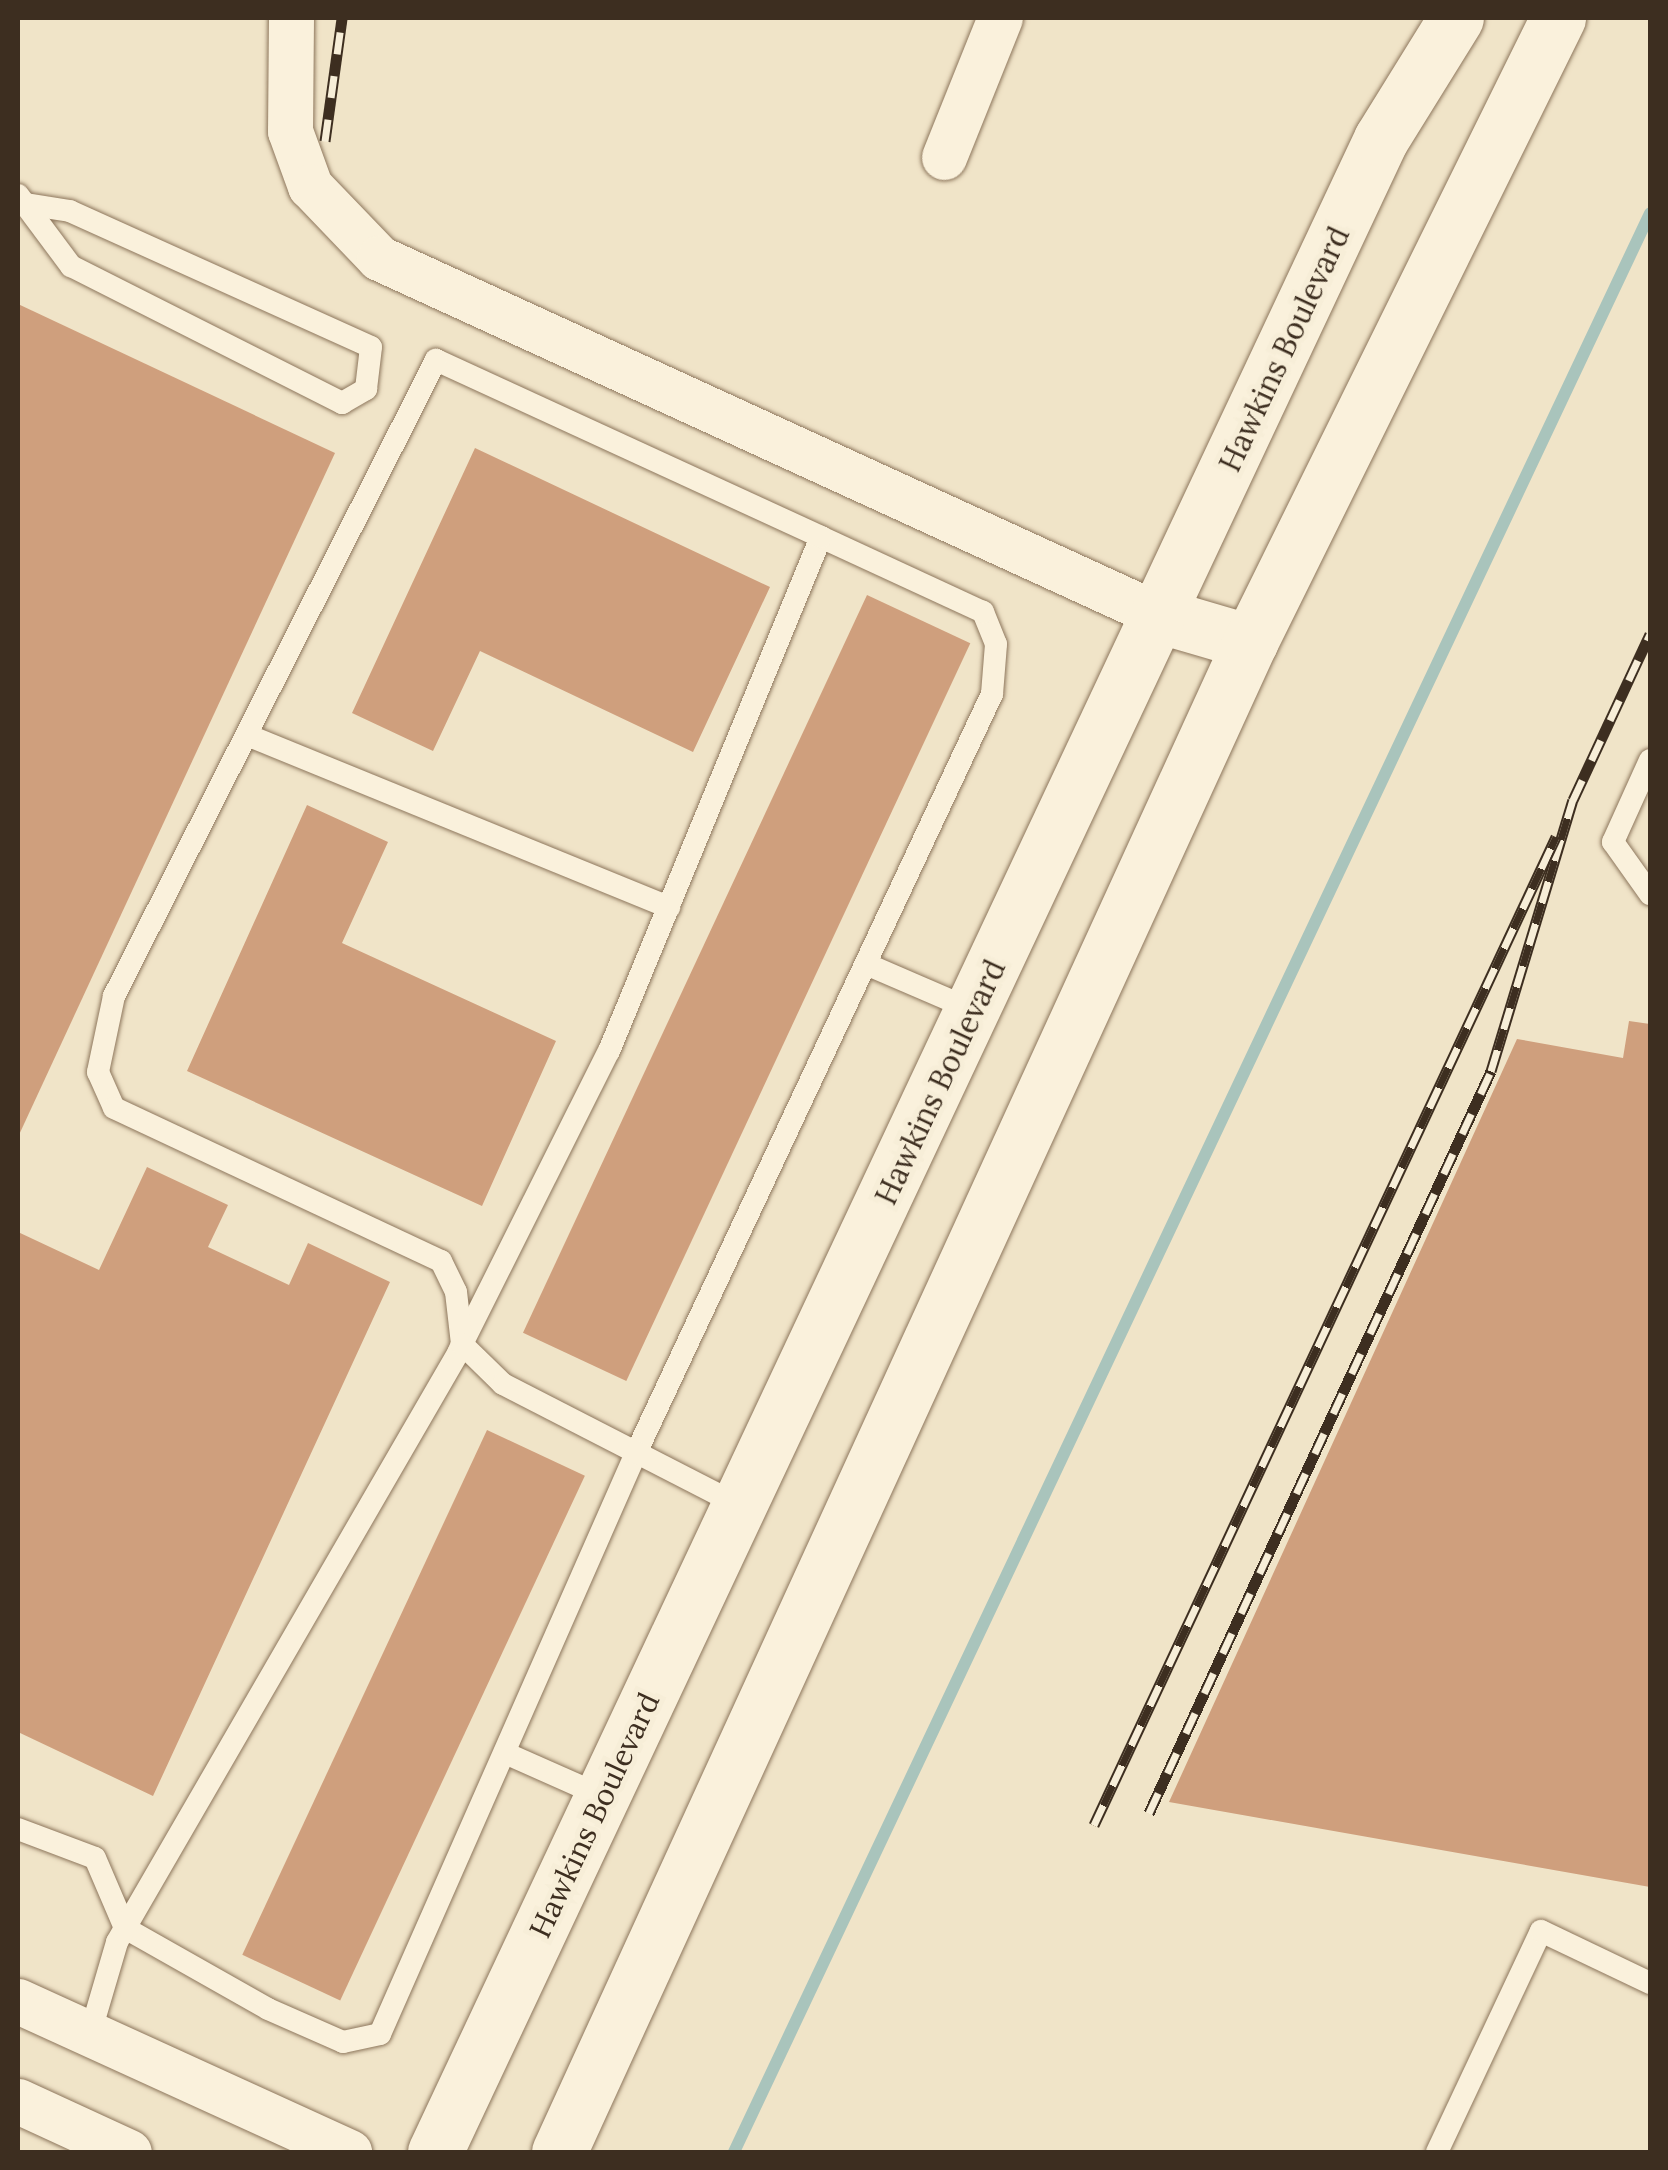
<!DOCTYPE html>
<style>
body{margin:0}
#map{position:relative;width:1668px;height:2170px;overflow:hidden;background:#f0e4c8;font-family:Lora,serif}
div>[style]{position:absolute}
.stream>*{height:12px;margin:-6px;padding:0 6px;transform-origin:6px;border-radius:6px;background:#a9c4bc}
.building>*{inset:0;background:#cf9f7d;transform-origin:0 0}
.roads{filter:drop-shadow(0 0 2px #8d765c) drop-shadow(0 0 2px #8d765c)}
.lane>*{height:22px;margin:-11px;padding:0 11px;transform-origin:11px;border-radius:11px;background:#faf1dc}
.street>*{height:45px;margin:-22.5px;padding:0 22.5px;transform-origin:22.5px;border-radius:22.5px;background:#faf1dc}
.secondary>*{height:55px;margin:-27.5px;padding:0 27.5px;transform-origin:27.5px;border-radius:27.5px;background:#faf1dc}
.rail>*{height:11px;margin-top:-5.5px;transform-origin:0;background:repeating-linear-gradient(90deg,#f7eed8 0 22px,#3d2e20 0 44px);box-sizing:border-box;border-block:2px solid #3d2e20}
span{translate:-50% -50%;white-space:nowrap;text-align:center;line-height:1.15;-webkit-text-stroke:10px #f7eed8;paint-order:stroke}
.street-label{font-size:30px;color:#3d2e20}
.frame{position:absolute;inset:0;border:20px solid #3d2e20;pointer-events:none}
</style>
<div id="map">
<div class="stream">
<div style="left:734px;top:2152px;width:2144px;rotate:-64.71deg"></div>
</div>
<div class="building">
<div style="clip-path:polygon(18px 304px,335px 453px,18px 1137px)"></div>
<div style="clip-path:polygon(475px 448px,770px 587px,693px 752px,480px 651px,433px 751px,352px 713px)"></div>
<div style="left:867px;top:595px;width:114px;height:814px;rotate:25deg"></div>
<div style="clip-path:polygon(307px 805px,388px 842px,342px 943px,556px 1041px,482px 1206px,187px 1071px)"></div>
<div style="clip-path:polygon(1629px 1021px,1650px 1024px,1650px 1887px,1169px 1802px,1517px 1039px,1623px 1058px)"></div>
<div style="clip-path:polygon(147px 1167px,228px 1205px,208px 1247px,289px 1285px,308px 1243px,390px 1282px,153px 1796px,18px 1732px,18px 1232px,99px 1270px)"></div>
<div style="left:487px;top:1430px;width:108px;height:579px;rotate:25deg"></div>
</div>
<div class="roads">
<div class="lane">
<div style="left:18px;top:195px;width:89px;rotate:53.3deg"></div>
<div style="left:71px;top:266px;width:304px;rotate:26.8deg"></div>
<div style="left:342px;top:403px;width:28px;rotate:-30deg"></div>
<div style="left:366px;top:389px;width:42px;rotate:-83.2deg"></div>
<div style="left:371px;top:347px;width:330px;rotate:-155.7deg"></div>
<div style="left:70px;top:211px;width:46px;rotate:-171.2deg"></div>
<div style="left:247px;top:735px;width:456px;rotate:22.2deg"></div>
<div style="left:1650px;top:760px;width:90px;rotate:114.3deg"></div>
<div style="left:1613px;top:842px;width:64px;rotate:54.6deg"></div>
<div style="left:866px;top:964px;width:116px;rotate:23.3deg"></div>
<div style="left:505px;top:1753px;width:106px;rotate:23.9deg"></div>
<div style="left:18px;top:1829px;width:82px;rotate:20.6deg"></div>
<div style="left:95px;top:1858px;width:76px;rotate:66.8deg"></div>
<div style="left:125px;top:1928px;width:164px;rotate:29.5deg"></div>
<div style="left:268px;top:2009px;width:82px;rotate:23.7deg"></div>
<div style="left:343px;top:2042px;width:38px;rotate:-12deg"></div>
<div style="left:380px;top:2034px;width:635px;rotate:-66.22deg"></div>
<div style="left:636px;top:1453px;width:838px;rotate:-64.87deg"></div>
<div style="left:992px;top:694px;width:50px;rotate:-85.4deg"></div>
<div style="left:996px;top:644px;width:35px;rotate:-112deg"></div>
<div style="left:983px;top:612px;width:179px;rotate:-155.2deg"></div>
<div style="left:90px;top:2034px;width:96px;rotate:-73.6deg"></div>
<div style="left:117px;top:1942px;width:681px;rotate:-59.93deg"></div>
<div style="left:458px;top:1353px;width:10px;rotate:-66deg"></div>
<div style="left:462px;top:1344px;width:328px;rotate:-63.4deg"></div>
<div style="left:609px;top:1051px;width:556px;rotate:-67.59deg"></div>
<div style="left:821px;top:537px;width:424px;rotate:-155.3deg"></div>
<div style="left:436px;top:360px;width:713px;rotate:116.85deg"></div>
<div style="left:114px;top:996px;width:78px;rotate:101.9deg"></div>
<div style="left:98px;top:1072px;width:39px;rotate:66deg"></div>
<div style="left:114px;top:1108px;width:361px;rotate:25.1deg"></div>
<div style="left:441px;top:1261px;width:34px;rotate:64deg"></div>
<div style="left:456px;top:1292px;width:52px;rotate:83.4deg"></div>
<div style="left:462px;top:1344px;width:57px;rotate:44.3deg"></div>
<div style="left:503px;top:1384px;width:267px;rotate:27.2deg"></div>
<div style="left:1437px;top:2152px;width:244px;rotate:-64.8deg"></div>
<div style="left:1541px;top:1931px;width:121px;rotate:25.5deg"></div>
</div>
<div class="street">
<div style="left:291px;top:18px;width:113px;rotate:90.5deg"></div>
<div style="left:290px;top:131px;width:59px;rotate:70deg"></div>
<div style="left:310px;top:186px;width:100px;rotate:46.2deg"></div>
<div style="left:379px;top:258px;width:860px;rotate:24.6deg"></div>
<div style="left:944px;top:157px;width:150px;rotate:-68.1deg"></div>
<div style="left:18px;top:2001px;width:364px;rotate:24.5deg"></div>
<div style="left:18px;top:2101px;width:122px;rotate:24.7deg"></div>
</div>
<div class="secondary">
<div style="left:1161px;top:616px;width:93px;rotate:16.3deg"></div>
<div style="left:435px;top:2152px;width:2224px;rotate:-64.83deg"></div>
<div style="left:1381px;top:139px;width:142px;rotate:-58.2deg"></div>
<div style="left:559px;top:2152px;width:1661px;rotate:-65.41deg"></div>
<div style="left:1250px;top:642px;width:696px;rotate:-63.73deg"></div>
</div>
</div>
<div class="rail">
<div style="left:325px;top:141px;width:124px;rotate:-82.1deg"></div>
<div style="left:1149px;top:1813px;width:817px;rotate:-65.25deg"></div>
<div style="left:1491px;top:1071px;width:283px;rotate:-73.2deg"></div>
<div style="left:1573px;top:800px;width:183px;rotate:-65.1deg"></div>
<div style="left:1094px;top:1825px;width:1091px;rotate:-64.94deg"></div>
</div>
<div class="street-label">
<span style="left:1284px;top:349px;rotate:-65deg">Hawkins Boulevard</span>
<span style="left:940px;top:1082px;rotate:-65deg">Hawkins Boulevard</span>
<span style="left:594px;top:1815px;rotate:-65deg">Hawkins Boulevard</span>
</div>
<div class="frame"></div>
</div>
